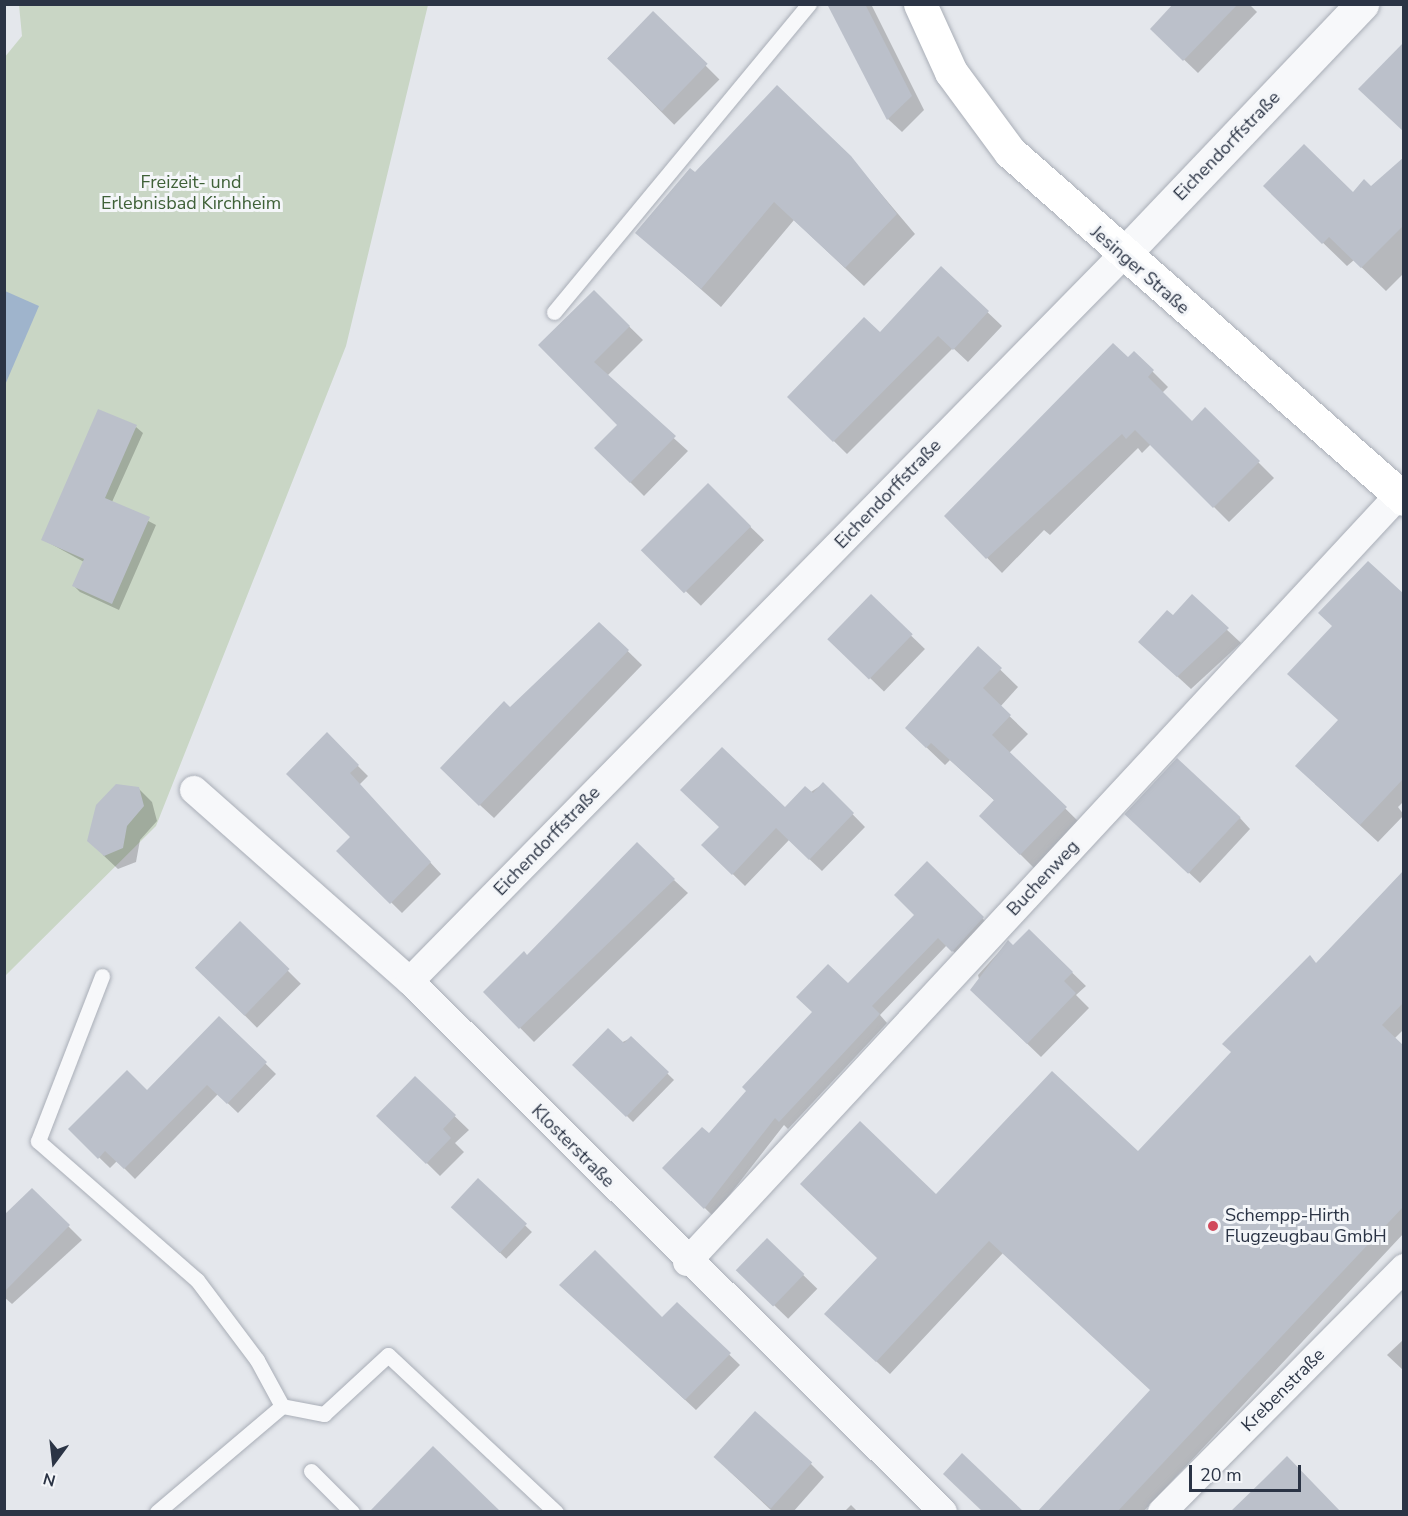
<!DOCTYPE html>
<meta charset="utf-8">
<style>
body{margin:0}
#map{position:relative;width:1408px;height:1516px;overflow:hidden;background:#e4e7ec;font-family:"Nunito Sans",sans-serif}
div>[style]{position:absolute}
.green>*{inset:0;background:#c9d6c5}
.water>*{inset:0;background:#9fb4cc}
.shadow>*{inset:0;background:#0003;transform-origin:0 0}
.building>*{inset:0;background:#bbc0ca;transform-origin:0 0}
.roads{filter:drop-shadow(0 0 2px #a9aeb7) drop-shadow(0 0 2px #a9aeb7)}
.service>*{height:15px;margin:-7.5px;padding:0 7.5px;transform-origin:7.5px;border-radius:7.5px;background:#f7f8fa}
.minor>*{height:28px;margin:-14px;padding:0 14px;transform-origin:14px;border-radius:14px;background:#f7f8fa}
.tertiary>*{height:33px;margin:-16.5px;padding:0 16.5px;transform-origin:16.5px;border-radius:16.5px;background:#f7f8fa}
.secondary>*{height:33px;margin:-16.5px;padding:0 16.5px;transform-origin:16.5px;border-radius:16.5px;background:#fff}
.dots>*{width:16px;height:16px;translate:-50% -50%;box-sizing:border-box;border:3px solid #f4f6f9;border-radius:50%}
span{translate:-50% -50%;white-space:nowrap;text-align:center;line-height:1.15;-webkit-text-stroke:6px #f4f6f9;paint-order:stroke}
.street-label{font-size:18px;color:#2b3445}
.park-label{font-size:18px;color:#3f6138}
.poi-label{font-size:18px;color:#2b3445}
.left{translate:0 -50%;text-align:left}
.frame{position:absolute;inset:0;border:6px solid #2b3445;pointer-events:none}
.north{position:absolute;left:24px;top:1432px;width:60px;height:60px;-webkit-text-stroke:4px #f4f6f9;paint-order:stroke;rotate:195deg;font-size:16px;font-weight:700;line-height:24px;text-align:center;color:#2b3445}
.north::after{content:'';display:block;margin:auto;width:21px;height:27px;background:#2b3445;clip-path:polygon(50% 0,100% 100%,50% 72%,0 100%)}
.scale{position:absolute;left:1189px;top:1465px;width:112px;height:27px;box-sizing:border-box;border:3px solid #2b3445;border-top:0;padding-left:8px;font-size:18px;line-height:21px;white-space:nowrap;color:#2b3445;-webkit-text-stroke:4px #f4f6f9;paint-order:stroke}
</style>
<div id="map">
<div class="green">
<div style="clip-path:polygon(19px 5px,428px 5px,346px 346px,156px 826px,5px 976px,4px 58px,22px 36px)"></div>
</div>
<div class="water">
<div style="clip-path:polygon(5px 291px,39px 306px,5px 385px)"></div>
</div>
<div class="shadow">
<div style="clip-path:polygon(835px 4px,872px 6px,924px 110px,902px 132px,888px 119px,830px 7px)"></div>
<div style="clip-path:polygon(1175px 4px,1249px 4px,1257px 12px,1198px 73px,1152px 29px)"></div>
<div style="left:653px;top:13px;width:94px;height:64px;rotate:45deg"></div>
<div style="clip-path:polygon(850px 157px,915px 234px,864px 286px,794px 220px,721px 307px,637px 233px,695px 174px)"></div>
<div style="clip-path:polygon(1404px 160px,1404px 273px,1386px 291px,1354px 260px,1347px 266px,1288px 209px,1371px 188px)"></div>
<div style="clip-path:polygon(941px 268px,1002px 326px,968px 362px,953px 348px,847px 454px,789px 397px,880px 334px)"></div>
<div style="clip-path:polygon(594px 292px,643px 340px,606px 377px,688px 451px,644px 496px,596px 448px,619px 425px,540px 345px)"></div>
<div style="clip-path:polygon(1134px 353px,1168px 387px,1162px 393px,1192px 423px,1205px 409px,1274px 478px,1229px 522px,1151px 444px,1142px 453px,1138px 448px,1050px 535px,1044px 530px,1002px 573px,946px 516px)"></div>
<div style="clip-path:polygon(136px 427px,143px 433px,112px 502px,156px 525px,119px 610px,80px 592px,74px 586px,84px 562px,42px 539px)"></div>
<div style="left:708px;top:486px;width:78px;height:91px;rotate:44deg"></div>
<div style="clip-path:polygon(1404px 595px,1404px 801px,1398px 807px,1404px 815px,1378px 842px,1315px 784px,1339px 721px)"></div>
<div style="left:871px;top:597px;width:75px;height:59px;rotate:44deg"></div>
<div style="clip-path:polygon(1192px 597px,1241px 643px,1191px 689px,1154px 655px,1173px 617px)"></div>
<div style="clip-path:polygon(600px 624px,642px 665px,494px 818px,455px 782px,510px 710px)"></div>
<div style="clip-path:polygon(978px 648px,1018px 687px,1000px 707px,1028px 734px,1009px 753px,1083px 826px,1038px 872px,999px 833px,995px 801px,950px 760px,945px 765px,925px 746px)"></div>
<div style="clip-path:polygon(327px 735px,368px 776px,359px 785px,441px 874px,402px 913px,339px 851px,352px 837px)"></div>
<div style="clip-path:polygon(823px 784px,865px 827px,822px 871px,789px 840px,745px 886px,703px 845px,721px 827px,785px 809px)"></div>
<div style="clip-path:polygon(138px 788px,152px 802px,157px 821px,140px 840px,136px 862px,118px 869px,103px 855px)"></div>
<div style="clip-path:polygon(1240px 818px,1250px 829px,1200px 883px,1138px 825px)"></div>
<div style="clip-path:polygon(927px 863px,991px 927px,961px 959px,947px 945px,880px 1015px,887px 1023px,788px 1129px,784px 1125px,713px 1216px,664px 1168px,709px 1136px,916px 915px)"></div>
<div style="clip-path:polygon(1404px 872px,1404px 1029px,1394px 1039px,1404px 1048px,1404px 1233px,1143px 1512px,1039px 1512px,1152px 1391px,1003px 1253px,890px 1374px,839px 1327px,937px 1196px,1138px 1154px)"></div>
<div style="clip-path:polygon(674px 880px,688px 893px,534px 1042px,485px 992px,527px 957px)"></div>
<div style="left:240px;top:923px;width:86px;height:62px;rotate:45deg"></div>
<div style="clip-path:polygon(1029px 931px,1086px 986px,1076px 995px,1089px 1008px,1041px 1057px,985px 1003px,978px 975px,1008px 942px,1013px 947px)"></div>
<div style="clip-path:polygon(219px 1018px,276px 1074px,238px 1113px,218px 1094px,135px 1179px,117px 1161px,110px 1168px,70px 1129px,147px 1092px)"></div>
<div style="clip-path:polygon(631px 1038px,674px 1080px,633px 1122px,575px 1065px)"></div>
<div style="clip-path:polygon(415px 1078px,469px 1130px,455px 1143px,464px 1152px,440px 1176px,379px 1116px)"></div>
<div style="left:478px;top:1180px;width:75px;height:37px;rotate:44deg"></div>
<div style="clip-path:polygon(32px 1190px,82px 1240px,12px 1304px,4px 1297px,4px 1218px)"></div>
<div style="left:767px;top:1240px;width:70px;height:42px;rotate:44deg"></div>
<div style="clip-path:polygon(573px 1296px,662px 1319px,677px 1304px,740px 1365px,696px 1410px)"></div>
<div style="clip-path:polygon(1404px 1339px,1404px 1371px,1387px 1355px)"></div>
<div style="clip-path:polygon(811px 1464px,824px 1477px,793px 1512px,773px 1512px,728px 1470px)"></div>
<div style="clip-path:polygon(851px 1505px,858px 1512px,844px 1512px)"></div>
</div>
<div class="building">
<div style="clip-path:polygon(827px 4px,865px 4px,912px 96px,887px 120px)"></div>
<div style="clip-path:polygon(1173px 4px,1238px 4px,1183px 61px,1150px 29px)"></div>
<div style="left:653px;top:11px;width:76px;height:66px;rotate:44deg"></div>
<div style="clip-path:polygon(1404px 42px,1404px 132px,1358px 89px)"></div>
<div style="clip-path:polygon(777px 85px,851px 156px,897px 214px,845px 268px,774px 202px,701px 289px,635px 233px,690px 168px,695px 172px)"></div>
<div style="clip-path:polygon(1304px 144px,1353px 192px,1364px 179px,1371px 186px,1404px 157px,1404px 225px,1361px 268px,1329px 237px,1322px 244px,1263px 186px)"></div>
<div style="clip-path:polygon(941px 266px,989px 311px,953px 350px,938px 336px,833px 442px,787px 397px,864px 317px,880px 332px)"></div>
<div style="clip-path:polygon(594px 290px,630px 326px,594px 362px,676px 436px,630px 483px,594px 448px,617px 425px,538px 345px)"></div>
<div style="clip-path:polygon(1113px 343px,1128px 357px,1134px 351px,1154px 370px,1148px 377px,1192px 421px,1205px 407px,1260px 461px,1213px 508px,1135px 430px,1126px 439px,1122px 434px,986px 559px,944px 516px)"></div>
<div style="clip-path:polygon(98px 409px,137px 425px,105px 498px,150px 517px,112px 604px,72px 586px,84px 559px,41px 540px)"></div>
<div style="left:708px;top:483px;width:61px;height:95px;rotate:45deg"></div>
<div style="clip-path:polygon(1368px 561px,1404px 594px,1404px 778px,1360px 825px,1295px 766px,1338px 720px,1287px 674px,1332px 626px,1318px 613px)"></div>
<div style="left:871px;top:594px;width:58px;height:63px;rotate:44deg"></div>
<div style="clip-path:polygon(1192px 594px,1229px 628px,1177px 677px,1138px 642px,1167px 610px,1173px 615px)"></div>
<div style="clip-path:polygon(599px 622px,629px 650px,479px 806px,440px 768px,504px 701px,510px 707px)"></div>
<div style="clip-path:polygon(978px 646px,1002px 668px,983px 688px,1011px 715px,992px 735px,1067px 807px,1020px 855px,979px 816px,994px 800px,931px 743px,926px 748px,905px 728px)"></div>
<div style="clip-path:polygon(327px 732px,359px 765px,350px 773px,431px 862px,390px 904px,336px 851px,350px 837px,286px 774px)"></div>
<div style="clip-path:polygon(722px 747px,785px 807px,805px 786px,813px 793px,823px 782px,854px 813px,809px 860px,776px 828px,732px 875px,701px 845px,719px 827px,680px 790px)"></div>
<div style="left:1177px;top:758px;width:87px;height:77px;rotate:43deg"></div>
<div style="clip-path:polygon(116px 784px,139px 787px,144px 806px,127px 826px,123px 848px,104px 856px,87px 841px,96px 805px)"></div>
<div style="clip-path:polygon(637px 842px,675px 879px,519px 1029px,483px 992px,524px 951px,527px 955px)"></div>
<div style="clip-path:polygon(927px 861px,984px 917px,952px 952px,938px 938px,872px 1006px,880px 1014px,779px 1122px,775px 1118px,704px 1209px,662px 1168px,702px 1127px,709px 1133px,746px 1091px,742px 1087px,812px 1012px,796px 997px,828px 964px,848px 983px,914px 915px,894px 895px)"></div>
<div style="clip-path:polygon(1404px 870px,1404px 1002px,1382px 1025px,1404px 1046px,1404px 1206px,1117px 1512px,1037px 1512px,1150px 1390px,989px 1241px,876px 1362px,824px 1314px,877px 1258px,800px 1184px,860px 1121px,936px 1194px,1052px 1071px,1138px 1151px,1231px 1052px,1222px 1044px,1310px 955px,1316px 963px)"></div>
<div style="left:240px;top:921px;width:69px;height:65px;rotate:44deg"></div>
<div style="clip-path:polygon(1029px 929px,1073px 972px,1064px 981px,1076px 993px,1027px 1044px,970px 990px,1008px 940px,1013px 945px)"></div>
<div style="clip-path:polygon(219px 1016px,267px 1062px,227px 1104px,207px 1085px,124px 1169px,105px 1151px,98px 1159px,68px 1129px,127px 1070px,147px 1090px)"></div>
<div style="clip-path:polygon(608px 1028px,624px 1043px,631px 1036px,669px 1072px,626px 1117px,572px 1065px)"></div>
<div style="clip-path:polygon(415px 1076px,456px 1115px,443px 1129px,451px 1138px,426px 1164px,376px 1116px)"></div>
<div style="left:478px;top:1178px;width:67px;height:40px;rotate:43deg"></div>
<div style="clip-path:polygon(32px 1188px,70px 1225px,4px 1292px,4px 1215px)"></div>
<div style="left:767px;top:1238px;width:52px;height:45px;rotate:44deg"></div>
<div style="clip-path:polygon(595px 1250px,662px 1317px,677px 1302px,731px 1353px,685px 1400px,559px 1285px)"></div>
<div style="left:755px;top:1411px;width:77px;height:62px;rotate:42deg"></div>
<div style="clip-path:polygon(433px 1446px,501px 1512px,369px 1512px)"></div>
<div style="clip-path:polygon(962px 1453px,1024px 1512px,983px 1512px,943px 1474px)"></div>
<div style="clip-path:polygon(1287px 1456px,1341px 1512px,1230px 1512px,1263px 1480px)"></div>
</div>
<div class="roads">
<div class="service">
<div style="left:554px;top:312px;width:400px;rotate:-50.4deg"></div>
<div style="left:102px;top:976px;width:177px;rotate:111.2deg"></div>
<div style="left:38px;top:1141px;width:211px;rotate:41.2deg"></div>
<div style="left:197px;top:1280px;width:100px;rotate:53.1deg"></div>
<div style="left:257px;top:1360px;width:52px;rotate:61.5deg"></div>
<div style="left:282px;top:1406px;width:43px;rotate:10.8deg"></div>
<div style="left:324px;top:1414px;width:87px;rotate:-42.7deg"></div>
<div style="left:388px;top:1355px;width:230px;rotate:43.1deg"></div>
<div style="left:311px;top:1471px;width:58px;rotate:45deg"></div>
<div style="left:157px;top:1512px;width:164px;rotate:-40.3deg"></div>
</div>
<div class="minor">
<div style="left:194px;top:790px;width:288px;rotate:41.5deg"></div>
<div style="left:410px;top:981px;width:752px;rotate:44.89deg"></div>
<div style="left:410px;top:981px;width:1018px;rotate:-45.52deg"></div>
<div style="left:687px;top:1262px;width:1047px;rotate:-47.13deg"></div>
<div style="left:1162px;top:1512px;width:344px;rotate:-45.2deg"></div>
</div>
<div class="tertiary">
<div style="left:1123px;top:255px;width:347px;rotate:-46.4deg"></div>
</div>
<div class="secondary">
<div style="left:920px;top:4px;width:75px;rotate:65.5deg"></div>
<div style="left:951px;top:72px;width:99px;rotate:53.6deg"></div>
<div style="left:1010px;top:152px;width:525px;rotate:41.37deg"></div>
</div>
</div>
<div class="dots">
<div style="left:1213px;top:1226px;background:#d1495b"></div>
</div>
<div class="street-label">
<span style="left:1227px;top:146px;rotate:-46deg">Eichendorffstraße</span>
<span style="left:1140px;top:270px;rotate:41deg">Jesinger Straße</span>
<span style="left:888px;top:494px;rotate:-46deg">Eichendorffstraße</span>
<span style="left:547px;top:841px;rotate:-46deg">Eichendorffstraße</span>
<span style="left:1043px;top:878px;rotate:-47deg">Buchenweg</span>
<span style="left:573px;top:1146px;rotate:45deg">Klosterstraße</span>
<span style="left:1283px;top:1390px;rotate:-45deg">Krebenstraße</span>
</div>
<div class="park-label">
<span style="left:191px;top:193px">Freizeit- und<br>Erlebnisbad Kirchheim</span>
</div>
<div class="poi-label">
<span class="left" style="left:1225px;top:1226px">Schempp-Hirth<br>Flugzeugbau GmbH</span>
</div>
<div class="frame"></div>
<div class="north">N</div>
<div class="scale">20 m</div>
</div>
